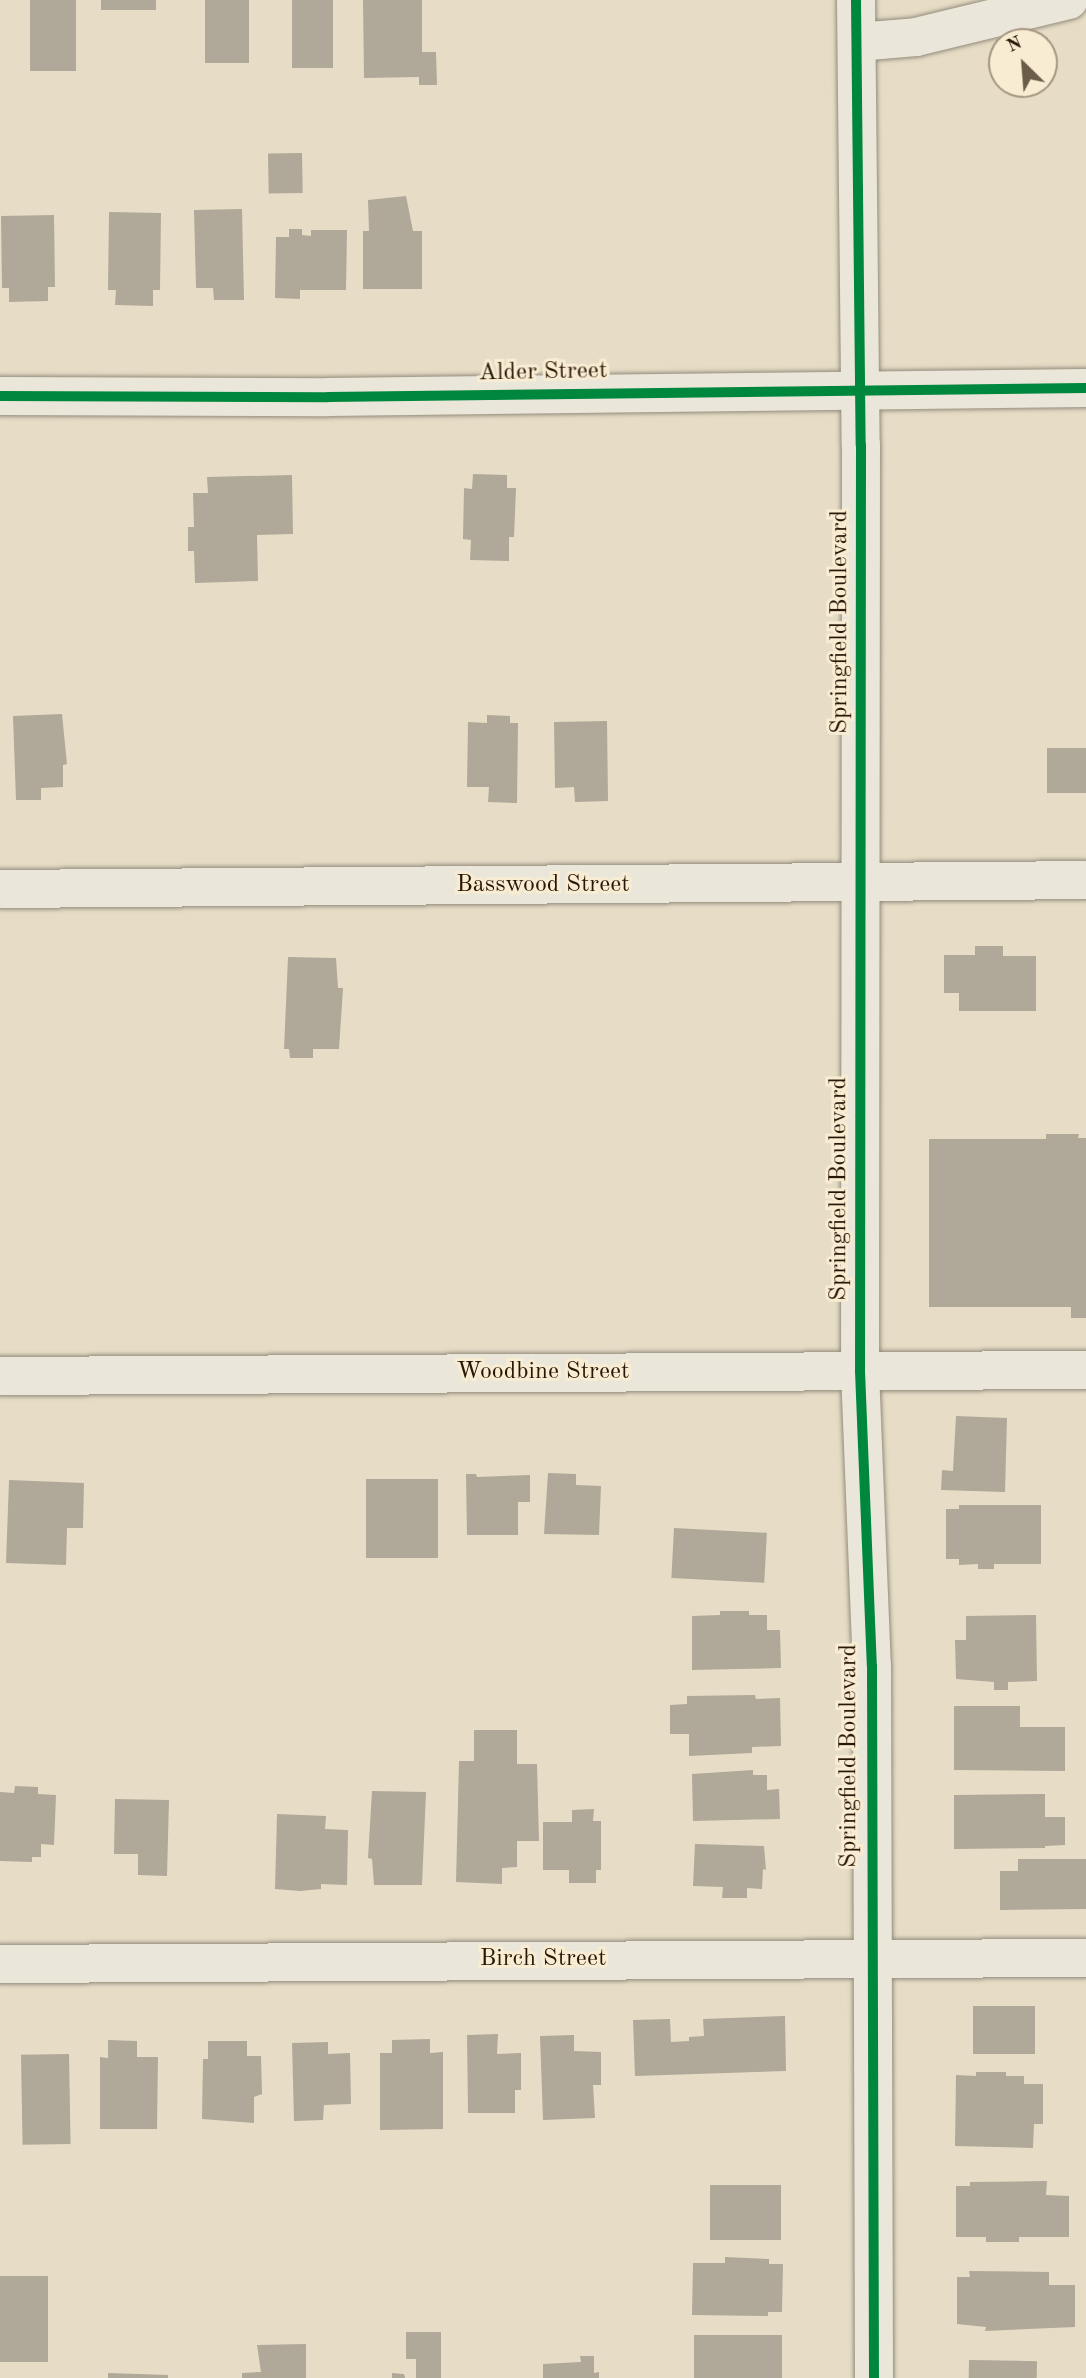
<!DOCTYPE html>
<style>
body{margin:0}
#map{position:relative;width:1086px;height:2378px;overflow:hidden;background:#e7ddc6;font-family:"Old Standard TT",serif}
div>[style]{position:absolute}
.building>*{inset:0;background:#b0a898;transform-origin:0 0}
.roads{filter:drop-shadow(0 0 2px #938b7c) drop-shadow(0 0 2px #938b7c)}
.street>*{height:38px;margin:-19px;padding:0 19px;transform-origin:19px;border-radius:19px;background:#ebe6da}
.secondary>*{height:38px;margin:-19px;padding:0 19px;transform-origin:19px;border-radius:19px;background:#ebe6da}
.cycleway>*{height:10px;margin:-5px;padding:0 5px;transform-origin:5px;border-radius:5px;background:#00873e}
span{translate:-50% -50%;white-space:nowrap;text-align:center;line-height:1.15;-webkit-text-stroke:6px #f8ecd2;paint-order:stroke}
.street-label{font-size:24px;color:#281606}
.north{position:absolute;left:988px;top:28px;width:70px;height:70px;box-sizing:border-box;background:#f8ecd2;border:2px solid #a59680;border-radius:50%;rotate:335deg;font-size:19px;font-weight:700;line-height:28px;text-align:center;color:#281606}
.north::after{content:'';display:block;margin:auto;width:24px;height:32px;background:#6b5c49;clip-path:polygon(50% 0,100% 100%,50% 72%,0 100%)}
</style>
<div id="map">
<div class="building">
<div style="left:30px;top:0;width:46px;height:71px"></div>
<div style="left:101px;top:0;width:55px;height:10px"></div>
<div style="left:205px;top:0;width:44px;height:63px"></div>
<div style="left:292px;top:0;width:41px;height:68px"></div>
<div style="clip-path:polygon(363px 0,422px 0,422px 52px,436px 52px,437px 85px,419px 85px,419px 77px,364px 78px)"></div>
<div style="left:302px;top:153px;width:40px;height:34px;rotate:89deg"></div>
<div style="clip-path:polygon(406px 196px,413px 231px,422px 231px,422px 289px,363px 289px,363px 231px,369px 231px,368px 200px)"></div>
<div style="clip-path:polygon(242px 209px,244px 300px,214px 300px,213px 288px,196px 288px,194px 210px)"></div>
<div style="clip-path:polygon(109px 212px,161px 213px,160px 290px,153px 290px,153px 306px,115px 305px,116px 290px,108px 290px)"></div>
<div style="clip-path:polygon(54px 215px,55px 287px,48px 287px,48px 301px,9px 302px,9px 288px,2px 288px,1px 216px)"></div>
<div style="clip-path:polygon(289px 229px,302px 229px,302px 235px,311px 236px,311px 230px,347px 230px,346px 290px,300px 290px,300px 299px,275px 298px,276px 237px,289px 237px)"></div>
<div style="clip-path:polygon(473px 474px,507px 475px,507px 488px,516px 488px,514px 537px,509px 537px,509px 561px,470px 560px,471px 540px,463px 539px,464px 488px,472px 489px)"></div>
<div style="clip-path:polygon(292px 475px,293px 534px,257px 535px,258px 581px,195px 583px,194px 551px,188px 551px,188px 527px,194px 527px,193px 493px,208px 493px,207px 477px)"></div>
<div style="clip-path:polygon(62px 714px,67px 764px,63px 765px,63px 787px,41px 788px,41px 800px,16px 800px,13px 716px)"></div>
<div style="clip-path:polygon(487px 715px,510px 716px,510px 723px,518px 723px,517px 803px,488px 802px,489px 787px,467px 787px,468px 722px,487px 723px)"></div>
<div style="clip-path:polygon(607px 721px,608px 801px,575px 802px,574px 787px,555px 788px,554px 722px)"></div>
<div style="left:1086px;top:748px;width:45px;height:39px;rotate:90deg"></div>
<div style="clip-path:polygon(975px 946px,1003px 946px,1003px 956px,1036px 956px,1036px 1011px,959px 1011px,959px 993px,944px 993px,944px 955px,975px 955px)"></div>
<div style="clip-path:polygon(288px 957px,336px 958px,338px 988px,343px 988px,339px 1049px,313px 1049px,313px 1058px,290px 1058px,289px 1049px,284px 1049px)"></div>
<div style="clip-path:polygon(1046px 1134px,1079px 1134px,1078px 1138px,1086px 1138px,1086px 1318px,1071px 1318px,1071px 1307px,929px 1307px,929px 1139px,1046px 1139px)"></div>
<div style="clip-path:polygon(956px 1416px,1007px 1418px,1005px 1492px,941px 1490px,942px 1470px,953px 1471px)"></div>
<div style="clip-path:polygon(548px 1473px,576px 1474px,576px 1485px,601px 1486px,599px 1535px,544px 1534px)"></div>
<div style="clip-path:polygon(466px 1474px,476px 1474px,477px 1477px,530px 1475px,530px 1502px,518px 1502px,518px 1535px,467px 1535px)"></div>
<div style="left:438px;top:1479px;width:79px;height:72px;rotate:90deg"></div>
<div style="clip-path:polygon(9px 1480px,84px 1483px,83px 1528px,67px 1528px,66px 1565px,6px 1563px)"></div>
<div style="clip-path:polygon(959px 1505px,1041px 1505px,1041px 1564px,994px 1564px,994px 1569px,978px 1569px,978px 1564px,959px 1565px,959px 1559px,946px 1559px,946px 1509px,959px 1509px)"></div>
<div style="left:674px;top:1528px;width:93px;height:50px;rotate:3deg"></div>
<div style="clip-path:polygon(720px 1611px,749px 1611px,749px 1615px,767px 1615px,767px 1630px,780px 1630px,781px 1668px,692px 1670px,692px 1616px,720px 1615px)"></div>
<div style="clip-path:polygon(1036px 1615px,1037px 1681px,1008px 1682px,1008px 1690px,994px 1690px,994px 1682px,956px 1679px,955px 1640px,966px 1640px,966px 1616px)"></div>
<div style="clip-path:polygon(755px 1695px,756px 1699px,780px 1698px,781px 1746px,752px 1747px,752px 1753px,689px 1756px,689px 1734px,670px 1734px,670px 1705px,687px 1704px,687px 1696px)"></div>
<div style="clip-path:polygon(954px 1706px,1020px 1706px,1020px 1727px,1065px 1727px,1065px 1771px,954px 1770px)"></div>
<div style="clip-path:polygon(474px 1730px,517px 1730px,517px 1764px,537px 1764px,539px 1841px,517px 1841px,517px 1867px,502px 1868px,502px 1884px,456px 1882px,459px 1761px,474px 1761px)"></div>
<div style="clip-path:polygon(753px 1770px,753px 1775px,767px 1775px,767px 1790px,779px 1789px,780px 1819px,693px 1821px,692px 1774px)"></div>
<div style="clip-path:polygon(15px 1786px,38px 1787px,38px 1794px,56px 1795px,54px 1845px,41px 1844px,41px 1857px,32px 1857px,32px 1862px,0 1861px,0 1792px,14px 1793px)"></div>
<div style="clip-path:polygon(372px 1791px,426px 1792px,422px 1885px,374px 1885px,372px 1859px,368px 1858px)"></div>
<div style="clip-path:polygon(1045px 1794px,1045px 1817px,1065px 1817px,1065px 1845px,1045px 1846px,1045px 1848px,954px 1849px,954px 1795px)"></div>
<div style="clip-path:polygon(115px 1799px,169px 1800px,167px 1876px,138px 1875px,138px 1854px,114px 1854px)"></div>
<div style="clip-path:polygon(594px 1809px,593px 1821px,601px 1821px,601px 1870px,596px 1870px,596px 1883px,569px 1883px,569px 1870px,543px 1870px,543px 1822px,572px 1822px,572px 1810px)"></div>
<div style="clip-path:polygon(277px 1814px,326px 1816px,325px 1829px,348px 1830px,347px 1885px,321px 1884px,321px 1889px,300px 1891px,275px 1889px)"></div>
<div style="clip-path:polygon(695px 1844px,764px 1846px,766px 1870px,763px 1869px,762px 1889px,747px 1888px,747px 1898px,722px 1898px,723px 1887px,693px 1886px)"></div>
<div style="clip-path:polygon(1018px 1859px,1086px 1859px,1086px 1909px,1000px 1910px,1000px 1871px,1018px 1871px)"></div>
<div style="left:973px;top:2006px;width:62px;height:48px"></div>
<div style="clip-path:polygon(785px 2016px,786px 2071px,635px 2076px,633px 2020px,670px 2019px,671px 2042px,689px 2041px,689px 2037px,704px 2036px,703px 2019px)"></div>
<div style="clip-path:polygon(498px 2034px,497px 2054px,521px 2053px,521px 2090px,515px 2090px,515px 2113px,468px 2113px,467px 2035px)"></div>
<div style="clip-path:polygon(574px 2035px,574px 2051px,601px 2052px,601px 2085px,593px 2085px,595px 2118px,543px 2120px,540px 2036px)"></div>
<div style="clip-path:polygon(430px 2039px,430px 2053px,443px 2052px,443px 2129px,380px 2130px,380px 2053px,392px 2053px,392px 2040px)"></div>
<div style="clip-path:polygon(108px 2040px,137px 2041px,137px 2057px,158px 2057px,157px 2129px,100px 2129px,100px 2057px,108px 2058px)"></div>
<div style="clip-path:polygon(208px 2041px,247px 2041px,247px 2056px,261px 2056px,262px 2094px,254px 2097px,254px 2123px,202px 2119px,203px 2059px,208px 2059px)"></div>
<div style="clip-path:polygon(328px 2042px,328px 2054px,350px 2053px,351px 2104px,324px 2105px,323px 2120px,294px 2121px,292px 2043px)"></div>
<div style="left:69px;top:2054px;width:90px;height:48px;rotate:89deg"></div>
<div style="clip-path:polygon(976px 2072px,1006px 2072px,1006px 2076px,1024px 2076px,1024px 2084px,1043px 2084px,1043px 2124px,1034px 2124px,1033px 2148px,955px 2146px,956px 2075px,976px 2076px)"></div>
<div style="clip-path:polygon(1047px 2181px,1046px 2195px,1069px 2196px,1069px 2237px,1019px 2237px,1019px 2242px,986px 2242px,986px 2237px,956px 2237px,956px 2186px,970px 2186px,970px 2182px)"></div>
<div style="left:710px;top:2185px;width:71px;height:55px"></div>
<div style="clip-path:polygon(725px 2257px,769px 2259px,769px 2264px,783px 2264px,782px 2312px,768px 2312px,768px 2316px,692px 2315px,693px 2263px,725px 2263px)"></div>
<div style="clip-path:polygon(969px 2271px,1049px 2272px,1049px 2285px,1075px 2285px,1075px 2327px,985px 2331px,986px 2327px,957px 2324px,957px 2277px,970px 2277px)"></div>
<div style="left:0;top:2276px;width:48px;height:86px"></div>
<div style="clip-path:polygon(406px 2332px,441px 2332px,441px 2378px,416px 2378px,416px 2359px,406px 2359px)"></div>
<div style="left:782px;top:2335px;width:43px;height:88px;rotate:90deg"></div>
<div style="clip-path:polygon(306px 2344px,306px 2378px,242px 2378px,242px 2373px,261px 2372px,257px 2345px)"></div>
<div style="clip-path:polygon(580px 2356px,594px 2356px,594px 2373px,599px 2372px,599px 2378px,543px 2378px,543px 2364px,581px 2362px)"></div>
<div style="left:969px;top:2360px;width:68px;height:18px;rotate:1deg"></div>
<div style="clip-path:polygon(108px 2373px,168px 2375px,168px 2378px,108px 2378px)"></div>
<div style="clip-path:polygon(392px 2373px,404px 2374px,405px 2378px,392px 2378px)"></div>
</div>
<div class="roads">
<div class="street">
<div style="left:856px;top:0;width:445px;rotate:89.4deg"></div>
<div style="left:861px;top:445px;width:926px;rotate:90.06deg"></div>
<div style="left:860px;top:1371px;width:295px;rotate:87.7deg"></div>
<div style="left:872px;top:1666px;width:712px;rotate:89.84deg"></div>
<div style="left:857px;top:42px;width:59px;rotate:-4.8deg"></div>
<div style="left:916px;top:37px;width:157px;rotate:-13.6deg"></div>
<div style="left:0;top:396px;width:328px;rotate:0.2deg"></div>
<div style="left:328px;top:397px;width:758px;rotate:-0.68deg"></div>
<div style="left:0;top:889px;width:1086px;rotate:-0.47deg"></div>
<div style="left:0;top:1964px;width:1086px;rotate:-0.32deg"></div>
</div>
<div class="secondary">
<div style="left:0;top:1376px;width:1086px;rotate:-0.32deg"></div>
</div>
</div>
<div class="cycleway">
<div style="left:856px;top:0;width:445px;rotate:89.4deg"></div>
<div style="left:861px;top:445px;width:926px;rotate:90.06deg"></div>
<div style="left:860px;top:1371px;width:295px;rotate:87.7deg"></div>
<div style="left:872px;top:1666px;width:712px;rotate:89.84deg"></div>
<div style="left:0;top:396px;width:328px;rotate:0.2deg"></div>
<div style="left:328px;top:397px;width:758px;rotate:-0.68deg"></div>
</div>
<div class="street-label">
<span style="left:543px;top:373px;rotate:-1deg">Alder Street</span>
<span style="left:841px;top:622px;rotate:-90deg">Springfield Boulevard</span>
<span style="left:543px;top:886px">Basswood Street</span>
<span style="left:840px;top:1189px;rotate:-90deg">Springfield Boulevard</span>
<span style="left:543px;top:1373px">Woodbine Street</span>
<span style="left:850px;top:1756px;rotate:-90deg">Springfield Boulevard</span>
<span style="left:543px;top:1960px">Birch Street</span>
</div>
<div class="north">N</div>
</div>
